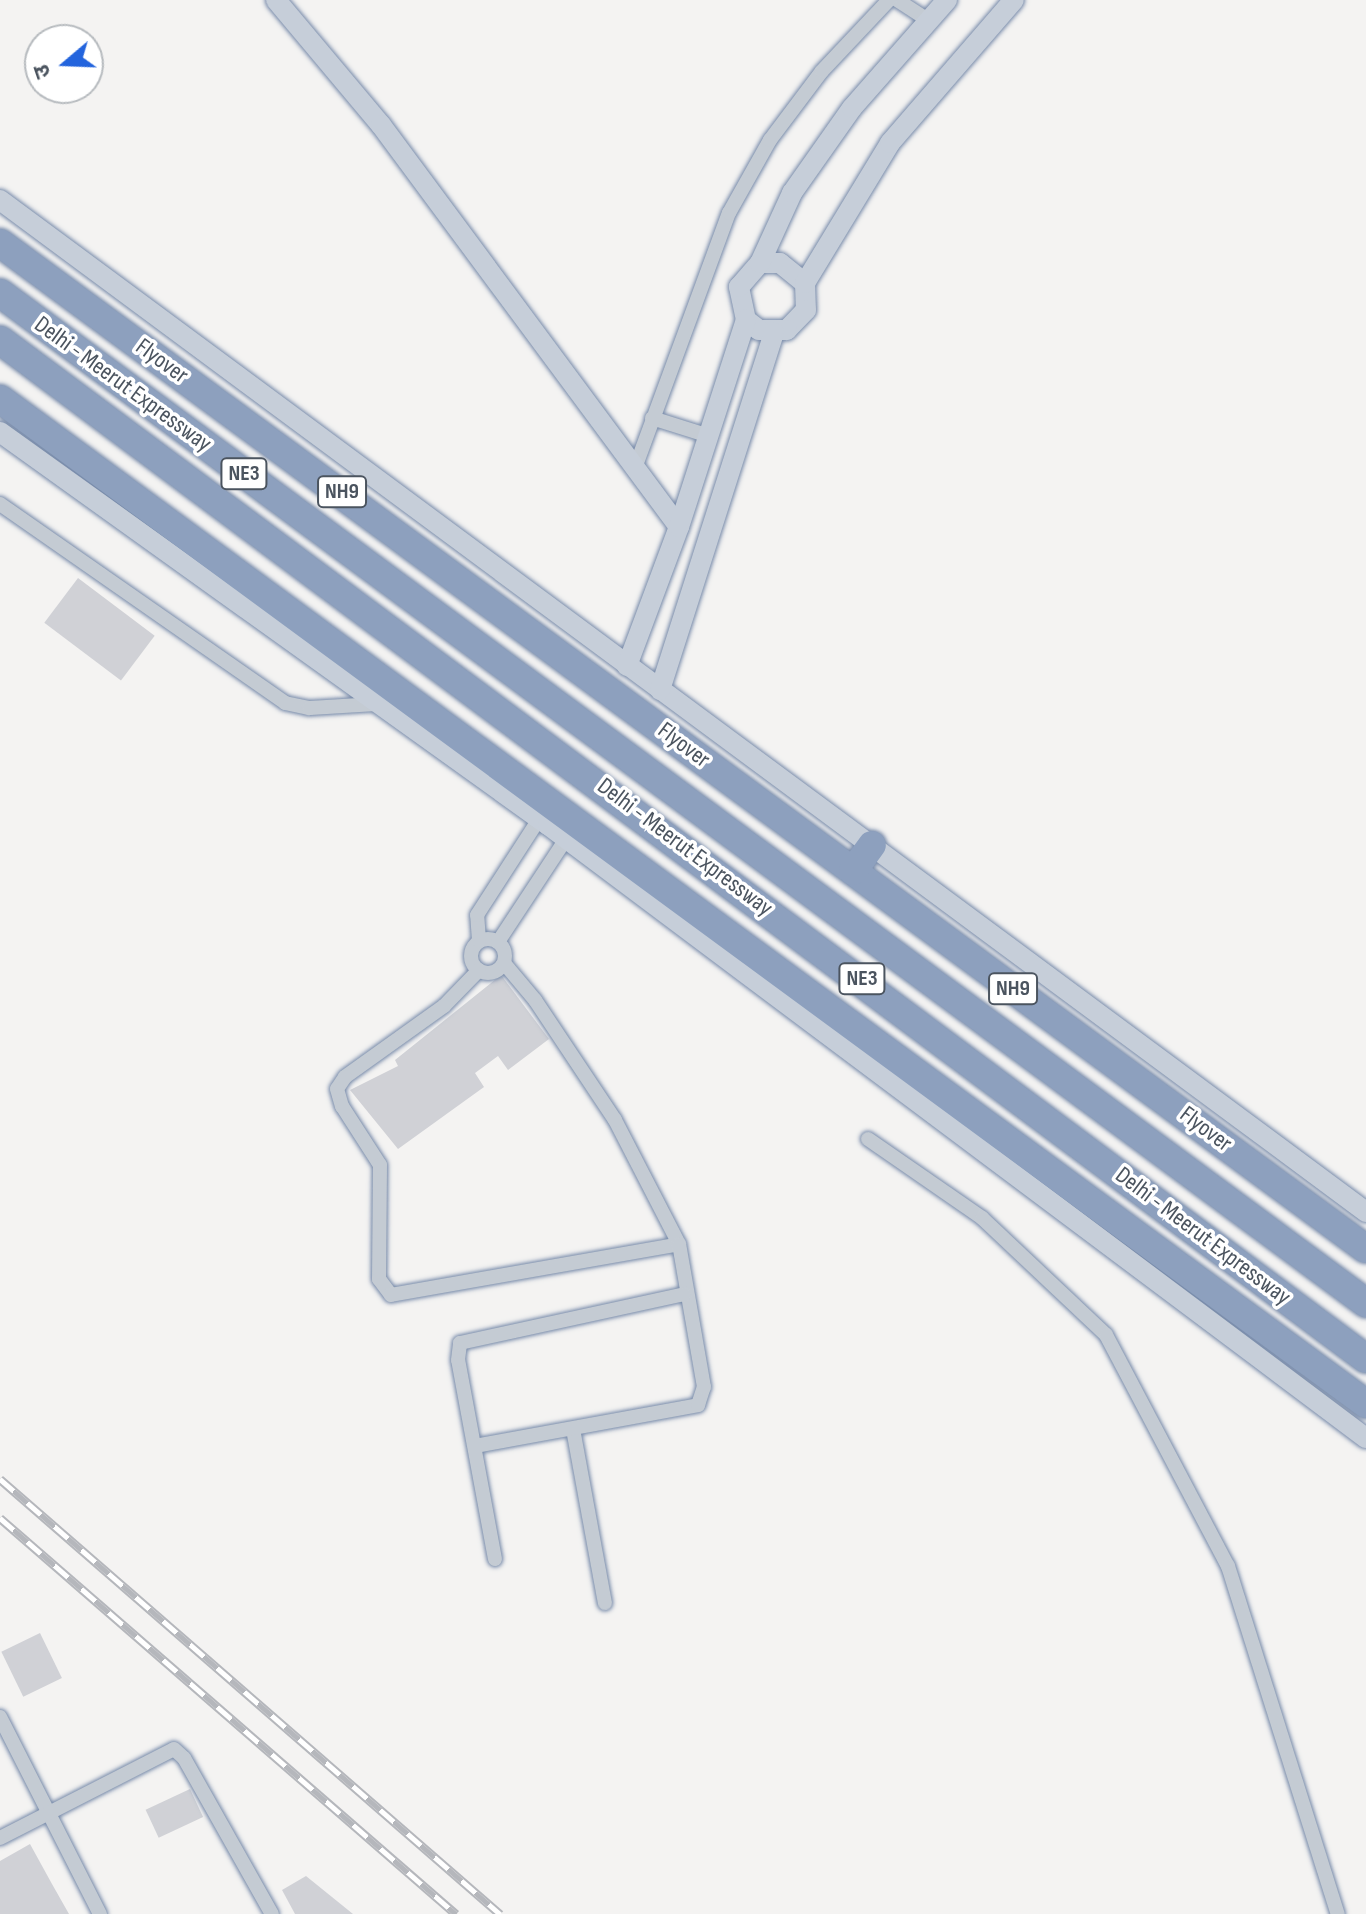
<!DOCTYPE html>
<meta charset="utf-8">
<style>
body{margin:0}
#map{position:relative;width:1366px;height:1914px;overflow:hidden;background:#f4f3f2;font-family:"Sofia Sans Condensed","Noto Sans Devanagari",sans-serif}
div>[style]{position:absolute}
.building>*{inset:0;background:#d0d1d6;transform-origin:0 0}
.roads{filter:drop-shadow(0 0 2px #788baa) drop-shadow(0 0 2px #788baa)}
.street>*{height:14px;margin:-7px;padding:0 7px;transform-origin:7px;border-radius:7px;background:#c4cbd3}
.street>.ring{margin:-7px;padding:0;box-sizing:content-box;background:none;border:14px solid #c4cbd3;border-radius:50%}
.secondary>*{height:20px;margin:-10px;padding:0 10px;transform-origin:10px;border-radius:10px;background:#c6ced9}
.highway>*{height:28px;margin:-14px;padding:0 14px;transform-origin:14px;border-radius:14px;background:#8da0be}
.rail>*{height:9px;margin-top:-4.5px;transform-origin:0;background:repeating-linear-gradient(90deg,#fff 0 18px,#b5b7bc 0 36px);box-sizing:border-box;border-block:2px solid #b5b7bc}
span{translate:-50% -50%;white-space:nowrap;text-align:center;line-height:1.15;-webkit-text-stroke:7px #fff;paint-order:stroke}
.shield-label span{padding:2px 6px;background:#fff;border:2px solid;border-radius:6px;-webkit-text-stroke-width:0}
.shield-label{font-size:22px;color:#4b545f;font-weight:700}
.street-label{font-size:24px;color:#4b545f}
.north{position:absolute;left:24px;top:24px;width:80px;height:80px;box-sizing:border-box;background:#fff;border:2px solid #b7bbbf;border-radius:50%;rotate:251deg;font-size:22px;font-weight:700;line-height:32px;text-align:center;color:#4b545f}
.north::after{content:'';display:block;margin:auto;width:28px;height:36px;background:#2364dd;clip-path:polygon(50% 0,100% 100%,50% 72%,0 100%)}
</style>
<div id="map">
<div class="building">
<div style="left:78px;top:578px;width:96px;height:56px;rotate:37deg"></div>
<div style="clip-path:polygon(501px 975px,549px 1039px,508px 1070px,498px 1056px,475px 1073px,484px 1087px,398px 1149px,350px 1090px,398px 1066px,395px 1060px)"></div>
<div style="left:40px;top:1633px;width:50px;height:43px;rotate:64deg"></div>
<div style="left:190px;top:1789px;width:31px;height:49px;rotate:65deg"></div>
<div style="clip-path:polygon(30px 1844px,52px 1884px,69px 1914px,0 1914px,0 1861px)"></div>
<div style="clip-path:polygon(306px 1876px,353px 1914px,295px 1914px,282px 1890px)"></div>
</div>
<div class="roads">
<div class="street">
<div style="left:897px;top:0;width:37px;rotate:33deg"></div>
<div style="left:652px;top:418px;width:60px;rotate:17.5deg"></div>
<div style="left:635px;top:468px;width:272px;rotate:-69.8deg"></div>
<div style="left:729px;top:213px;width:84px;rotate:-60.7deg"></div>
<div style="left:770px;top:140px;width:86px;rotate:-53deg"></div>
<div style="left:822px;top:71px;width:98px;rotate:-46.7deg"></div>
<div style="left:0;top:504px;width:348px;rotate:34.9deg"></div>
<div style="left:285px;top:703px;width:25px;rotate:12deg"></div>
<div style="left:309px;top:708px;width:68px;rotate:-3.4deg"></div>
<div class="ring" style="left:471px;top:939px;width:20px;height:20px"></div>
<div style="left:479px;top:941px;width:26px;rotate:-94deg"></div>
<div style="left:477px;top:915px;width:114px;rotate:-57.1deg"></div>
<div style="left:498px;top:942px;width:123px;rotate:-56.6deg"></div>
<div style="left:479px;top:970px;width:50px;rotate:134.2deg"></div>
<div style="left:444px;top:1006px;width:122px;rotate:144.4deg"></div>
<div style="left:345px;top:1077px;width:14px;rotate:124deg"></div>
<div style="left:337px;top:1089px;width:18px;rotate:74deg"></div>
<div style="left:342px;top:1106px;width:70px;rotate:57.2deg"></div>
<div style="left:380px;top:1165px;width:114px;rotate:90.5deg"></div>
<div style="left:379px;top:1279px;width:20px;rotate:53deg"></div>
<div style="left:391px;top:1295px;width:292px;rotate:-10deg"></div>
<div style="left:679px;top:1244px;width:140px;rotate:-117.3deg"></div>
<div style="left:615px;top:1120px;width:144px;rotate:-123.7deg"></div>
<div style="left:535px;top:1000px;width:48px;rotate:-130deg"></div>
<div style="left:868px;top:1139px;width:139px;rotate:34.7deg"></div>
<div style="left:982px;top:1218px;width:170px;rotate:43.3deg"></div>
<div style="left:1106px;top:1335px;width:261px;rotate:62.2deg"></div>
<div style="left:1228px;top:1566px;width:365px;rotate:72.5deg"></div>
<div style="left:573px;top:1429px;width:177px;rotate:79.6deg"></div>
<div style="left:475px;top:1446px;width:227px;rotate:-10.4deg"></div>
<div style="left:698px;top:1405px;width:19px;rotate:-72deg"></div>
<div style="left:704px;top:1387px;width:145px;rotate:-99.9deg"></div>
<div style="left:495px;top:1559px;width:202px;rotate:-100.5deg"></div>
<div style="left:458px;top:1360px;width:17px;rotate:-83deg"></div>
<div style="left:460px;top:1343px;width:229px;rotate:-12.3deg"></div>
<div style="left:0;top:1717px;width:221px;rotate:63.1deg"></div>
<div style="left:0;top:1838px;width:195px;rotate:-27.1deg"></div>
<div style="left:174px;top:1749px;width:13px;rotate:42deg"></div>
<div style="left:184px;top:1758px;width:179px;rotate:60.6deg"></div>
</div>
<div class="secondary">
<div style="left:276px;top:0;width:163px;rotate:50deg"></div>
<div style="left:381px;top:125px;width:500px;rotate:53.45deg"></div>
<div style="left:0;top:200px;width:1700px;rotate:36.53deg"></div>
<div style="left:760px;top:263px;width:20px"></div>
<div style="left:780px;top:263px;width:32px;rotate:39deg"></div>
<div style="left:805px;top:283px;width:27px;rotate:88deg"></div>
<div style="left:806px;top:310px;width:28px;rotate:134deg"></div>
<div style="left:787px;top:330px;width:28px;rotate:180deg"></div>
<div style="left:759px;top:330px;width:16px;rotate:-142deg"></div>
<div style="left:746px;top:320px;width:34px;rotate:-102deg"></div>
<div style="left:739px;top:287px;width:32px;rotate:-49deg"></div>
<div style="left:760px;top:263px;width:77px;rotate:-65.4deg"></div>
<div style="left:792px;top:193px;width:104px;rotate:-54.8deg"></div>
<div style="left:852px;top:108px;width:144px;rotate:-48.7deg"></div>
<div style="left:805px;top:283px;width:164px;rotate:-58.7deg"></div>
<div style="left:890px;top:143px;width:189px;rotate:-49.1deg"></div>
<div style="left:0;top:432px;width:674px;rotate:35.65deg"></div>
<div style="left:548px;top:825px;width:1022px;rotate:36.85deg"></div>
<div style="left:627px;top:666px;width:148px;rotate:-69.5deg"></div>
<div style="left:679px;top:527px;width:218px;rotate:-72.1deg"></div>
<div style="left:660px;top:690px;width:375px;rotate:-72.3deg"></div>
</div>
<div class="highway">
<div style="left:0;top:243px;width:1696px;rotate:36.37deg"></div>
<div style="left:0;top:293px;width:1699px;rotate:36.48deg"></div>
<div style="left:0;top:340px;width:1704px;rotate:36.72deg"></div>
<div style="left:0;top:399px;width:1696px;rotate:36.34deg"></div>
<div style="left:853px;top:871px;width:32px;rotate:-54deg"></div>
</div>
</div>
<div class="rail">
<div style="left:0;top:1479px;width:663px;rotate:41.02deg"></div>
<div style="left:0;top:1518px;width:604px;rotate:40.97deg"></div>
</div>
<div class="shield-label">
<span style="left:244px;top:474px">NE3</span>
<span style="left:342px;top:492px">NH9</span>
<span style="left:862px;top:979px">NE3</span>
<span style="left:1013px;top:989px">NH9</span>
</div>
<div class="street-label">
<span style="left:162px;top:361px;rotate:36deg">Flyover</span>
<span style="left:123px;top:384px;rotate:36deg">Delhi - Meerut Expressway</span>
<span style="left:684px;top:745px;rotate:37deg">Flyover</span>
<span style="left:685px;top:847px;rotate:37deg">Delhi - Meerut Expressway</span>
<span style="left:1206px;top:1129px;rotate:37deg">Flyover</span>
<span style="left:1203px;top:1236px;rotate:37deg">Delhi - Meerut Expressway</span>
</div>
<div class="north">उ</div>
</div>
